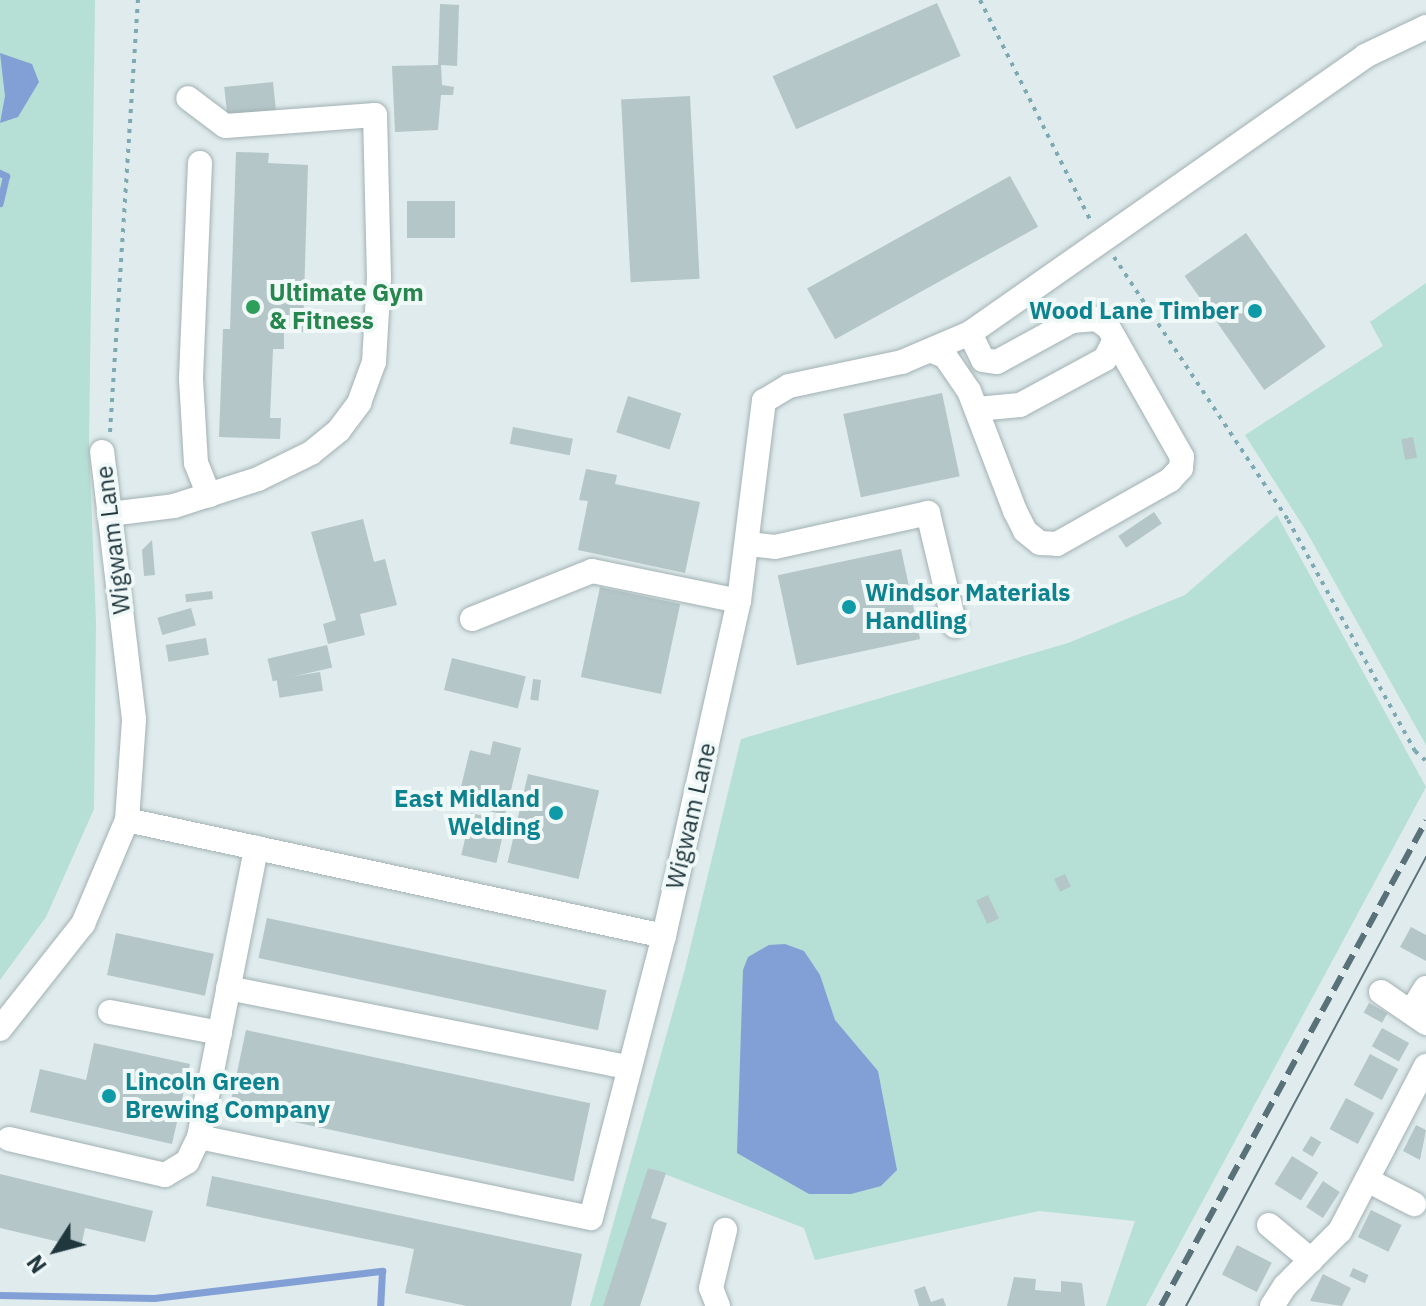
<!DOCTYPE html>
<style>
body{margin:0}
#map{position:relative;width:1426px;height:1306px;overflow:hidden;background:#dfebec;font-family:"IBM Plex Sans",sans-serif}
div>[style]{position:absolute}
.green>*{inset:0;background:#b6dfd5}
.water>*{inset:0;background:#82a0d6}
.stream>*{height:7px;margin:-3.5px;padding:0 3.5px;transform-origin:3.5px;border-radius:3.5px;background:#82a0d6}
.building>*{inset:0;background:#b4c6c7;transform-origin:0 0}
.path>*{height:4px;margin-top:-2px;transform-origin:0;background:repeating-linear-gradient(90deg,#7da9b2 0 4px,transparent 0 10px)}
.roads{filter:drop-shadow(0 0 2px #a2b1b4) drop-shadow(0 0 2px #a2b1b4)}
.minor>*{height:24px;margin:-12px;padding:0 12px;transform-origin:12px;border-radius:12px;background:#fff}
.tram>*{height:2px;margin:-1px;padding:0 1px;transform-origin:1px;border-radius:1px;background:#597279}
.rail>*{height:6px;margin-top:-3px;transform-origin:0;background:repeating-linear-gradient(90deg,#597279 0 16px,transparent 0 24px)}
.dots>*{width:22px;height:22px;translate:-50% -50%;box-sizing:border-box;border:4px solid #f0f8f8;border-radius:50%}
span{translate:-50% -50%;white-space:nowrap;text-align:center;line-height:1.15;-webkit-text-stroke:8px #f0f8f8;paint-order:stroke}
.leisure-label{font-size:24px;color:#27864d;font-weight:700}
.left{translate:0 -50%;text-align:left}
.culture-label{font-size:24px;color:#0d838f;font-weight:700}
.right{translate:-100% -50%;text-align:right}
.street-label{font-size:24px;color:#1f373d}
.north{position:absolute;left:16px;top:1210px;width:80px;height:80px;-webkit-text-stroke:6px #f0f8f8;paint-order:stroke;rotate:234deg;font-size:22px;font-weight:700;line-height:32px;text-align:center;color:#1f373d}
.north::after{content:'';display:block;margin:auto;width:28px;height:36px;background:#1f373d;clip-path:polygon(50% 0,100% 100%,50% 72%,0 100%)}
</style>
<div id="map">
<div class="green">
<div style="clip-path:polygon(0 0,95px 0,89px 444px,96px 623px,94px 809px,46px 917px,0 980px)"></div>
<div style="clip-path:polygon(1426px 283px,1426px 745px,1305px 529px,1245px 435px,1383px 346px,1370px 322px)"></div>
<div style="clip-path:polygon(1277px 515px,1426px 787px,1146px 1306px,1106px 1306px,1135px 1221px,1039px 1211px,815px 1260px,804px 1228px,649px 1168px,603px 1306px,590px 1306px,685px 969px,741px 739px,1068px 643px,1185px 595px)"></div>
</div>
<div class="water">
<div style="clip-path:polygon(0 53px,32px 64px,39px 82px,18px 117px,0 123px,5px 96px)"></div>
<div style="clip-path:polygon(785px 944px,804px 951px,820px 975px,835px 1020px,878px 1071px,897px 1170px,881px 1186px,851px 1194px,809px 1194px,737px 1153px,743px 970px,748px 957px,769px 945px)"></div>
</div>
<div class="stream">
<div style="left:0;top:173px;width:7px;rotate:27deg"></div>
<div style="left:6px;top:176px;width:28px;rotate:103deg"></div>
<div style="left:0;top:1295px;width:154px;rotate:1.1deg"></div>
<div style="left:154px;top:1298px;width:230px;rotate:-6.8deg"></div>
<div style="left:382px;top:1271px;width:35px;rotate:93deg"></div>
</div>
<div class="building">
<div style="left:937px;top:3px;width:58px;height:180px;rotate:66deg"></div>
<div style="clip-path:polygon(440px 4px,459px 5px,457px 66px,441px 65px,442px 85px,454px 87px,453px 95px,441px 95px,438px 130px,395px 132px,392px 66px,438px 65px)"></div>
<div style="left:273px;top:82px;width:29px;height:49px;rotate:84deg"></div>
<div style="left:690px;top:96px;width:183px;height:69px;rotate:87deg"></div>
<div style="clip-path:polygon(236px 152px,269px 153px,268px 163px,308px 165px,303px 332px,284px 331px,284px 349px,273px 349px,270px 418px,281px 418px,280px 439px,219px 437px,223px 329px,230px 329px)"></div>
<div style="left:1010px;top:176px;width:58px;height:232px;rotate:61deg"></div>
<div style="left:407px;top:201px;width:48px;height:37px"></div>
<div style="left:1246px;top:233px;width:139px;height:75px;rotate:55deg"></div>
<div style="left:942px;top:393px;width:85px;height:101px;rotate:78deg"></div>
<div style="left:628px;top:396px;width:56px;height:38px;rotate:18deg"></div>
<div style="left:513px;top:427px;width:61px;height:17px;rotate:11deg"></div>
<div style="left:1413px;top:437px;width:21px;height:12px;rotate:79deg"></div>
<div style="clip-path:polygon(586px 469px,617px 475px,615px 484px,700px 502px,685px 573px,578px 550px,588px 501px,579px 500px)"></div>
<div style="left:1154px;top:512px;width:14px;height:43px;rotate:56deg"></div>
<div style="clip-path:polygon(363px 519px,374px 562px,385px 559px,397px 605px,360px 614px,365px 635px,328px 644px,323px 624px,336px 620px,311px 532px)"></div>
<div style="clip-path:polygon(152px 540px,155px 575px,144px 576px,142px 550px)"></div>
<div style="left:901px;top:549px;width:92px;height:126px;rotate:78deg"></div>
<div style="left:600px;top:587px;width:82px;height:92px;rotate:12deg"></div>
<div style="left:212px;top:591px;width:8px;height:27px;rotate:83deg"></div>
<div style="left:191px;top:608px;width:18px;height:35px;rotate:74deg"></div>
<div style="left:206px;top:638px;width:17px;height:41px;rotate:80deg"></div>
<div style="left:327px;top:645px;width:23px;height:61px;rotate:77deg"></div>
<div style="left:452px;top:658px;width:76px;height:33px;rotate:14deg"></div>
<div style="left:320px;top:672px;width:19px;height:44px;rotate:81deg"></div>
<div style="left:533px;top:679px;width:8px;height:21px;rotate:7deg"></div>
<div style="clip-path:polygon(493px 741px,521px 748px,505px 815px,457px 803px,470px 750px,490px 755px)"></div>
<div style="left:528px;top:774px;width:73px;height:91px;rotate:13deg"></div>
<div style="left:471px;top:813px;width:36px;height:43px;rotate:13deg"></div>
<div style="left:1065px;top:874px;width:14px;height:12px;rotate:65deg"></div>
<div style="left:988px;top:895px;width:26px;height:13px;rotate:65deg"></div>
<div style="left:267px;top:918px;width:347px;height:41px;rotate:12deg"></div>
<div style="clip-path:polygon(1411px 927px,1426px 935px,1426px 961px,1400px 947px)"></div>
<div style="left:116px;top:933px;width:100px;height:43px;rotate:12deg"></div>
<div style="left:1369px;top:1003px;width:21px;height:11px;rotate:29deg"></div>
<div style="left:1382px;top:1028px;width:31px;height:21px;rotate:29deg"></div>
<div style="left:246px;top:1030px;width:352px;height:80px;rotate:12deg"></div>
<div style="clip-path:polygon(94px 1043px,190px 1064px,172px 1144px,30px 1112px,40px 1069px,86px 1080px)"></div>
<div style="left:1370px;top:1054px;width:32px;height:35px;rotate:28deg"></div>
<div style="left:1346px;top:1098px;width:32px;height:35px;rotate:28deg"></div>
<div style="clip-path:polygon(1416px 1125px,1426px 1130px,1420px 1160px,1403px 1151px)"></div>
<div style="left:1311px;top:1136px;width:12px;height:17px;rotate:31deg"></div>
<div style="left:1292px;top:1156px;width:31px;height:33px;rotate:32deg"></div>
<div style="clip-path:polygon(648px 1168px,666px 1173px,651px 1218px,667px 1223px,640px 1306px,603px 1306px)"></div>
<div style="clip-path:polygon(0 1174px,153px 1211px,145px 1242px,85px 1228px,81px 1247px,0 1228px)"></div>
<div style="clip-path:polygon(212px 1176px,582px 1254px,571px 1306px,467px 1306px,405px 1293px,414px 1249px,206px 1206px)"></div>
<div style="left:1323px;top:1181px;width:20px;height:31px;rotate:33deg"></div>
<div style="left:1371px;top:1210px;width:34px;height:30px;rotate:26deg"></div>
<div style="left:1237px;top:1245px;width:39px;height:33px;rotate:27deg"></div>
<div style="left:1353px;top:1268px;width:17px;height:9px;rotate:24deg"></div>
<div style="clip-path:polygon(1323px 1274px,1351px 1288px,1342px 1306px,1310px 1301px)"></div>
<div style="clip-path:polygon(1014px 1277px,1036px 1279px,1035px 1290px,1047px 1291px,1061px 1292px,1061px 1281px,1082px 1283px,1085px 1306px,1007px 1306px)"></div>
<div style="clip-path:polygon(925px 1286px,931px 1302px,943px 1298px,946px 1306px,919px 1306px,914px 1290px)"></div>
</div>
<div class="path">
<div style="left:980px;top:0;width:246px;rotate:63.4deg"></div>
<div style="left:1114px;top:257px;width:315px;rotate:56.5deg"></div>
<div style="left:1288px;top:520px;width:264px;rotate:61.2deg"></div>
<div style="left:1415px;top:751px;width:15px;rotate:42deg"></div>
<div style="left:110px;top:432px;width:433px;rotate:-86.3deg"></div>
</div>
<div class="roads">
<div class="minor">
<div style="left:200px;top:163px;width:216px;rotate:92.4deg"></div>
<div style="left:191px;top:379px;width:84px;rotate:86.6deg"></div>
<div style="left:196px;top:463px;width:35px;rotate:68deg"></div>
<div style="left:932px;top:351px;width:14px;rotate:21deg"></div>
<div style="left:945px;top:356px;width:42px;rotate:55.6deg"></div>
<div style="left:969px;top:391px;width:129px;rotate:69deg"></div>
<div style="left:1015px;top:511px;width:22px;rotate:63deg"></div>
<div style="left:1025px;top:531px;width:19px;rotate:39deg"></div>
<div style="left:1040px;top:543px;width:17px;rotate:3deg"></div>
<div style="left:1057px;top:544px;width:130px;rotate:-29.5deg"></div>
<div style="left:1170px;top:480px;width:16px;rotate:-47deg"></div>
<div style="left:1181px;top:468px;width:11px;rotate:-85deg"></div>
<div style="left:1182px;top:457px;width:150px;rotate:-119.6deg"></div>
<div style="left:1108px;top:327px;width:14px;rotate:-146deg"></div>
<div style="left:1096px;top:319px;width:24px;rotate:175deg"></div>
<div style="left:1072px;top:321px;width:85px;rotate:151.3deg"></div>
<div style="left:997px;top:362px;width:14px;rotate:-172deg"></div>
<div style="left:983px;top:360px;width:30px;rotate:-116deg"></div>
<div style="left:977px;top:409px;width:43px;rotate:-5.3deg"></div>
<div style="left:1020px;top:405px;width:97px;rotate:-28.4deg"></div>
<div style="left:1105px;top:359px;width:22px;rotate:-63deg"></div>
<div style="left:110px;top:514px;width:64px;rotate:-7.1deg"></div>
<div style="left:174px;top:506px;width:88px;rotate:-17.8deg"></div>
<div style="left:258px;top:479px;width:59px;rotate:-26.1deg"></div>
<div style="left:311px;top:453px;width:36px;rotate:-39deg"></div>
<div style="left:339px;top:430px;width:34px;rotate:-53deg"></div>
<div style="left:359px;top:403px;width:44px;rotate:-69.9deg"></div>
<div style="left:374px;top:362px;width:84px;rotate:-86.6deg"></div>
<div style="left:379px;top:278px;width:163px;rotate:-91.4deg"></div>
<div style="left:375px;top:115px;width:150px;rotate:175.8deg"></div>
<div style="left:225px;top:126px;width:46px;rotate:-142.9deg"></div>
<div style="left:748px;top:544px;width:27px;rotate:6deg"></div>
<div style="left:775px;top:547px;width:157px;rotate:-12.5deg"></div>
<div style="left:928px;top:513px;width:116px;rotate:76.6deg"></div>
<div style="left:472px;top:619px;width:129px;rotate:-21.8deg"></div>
<div style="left:592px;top:571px;width:150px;rotate:11.5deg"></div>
<div style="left:127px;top:820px;width:549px;rotate:12.19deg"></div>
<div style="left:664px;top:936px;width:343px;rotate:-77.4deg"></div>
<div style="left:739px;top:601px;width:202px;rotate:-82.9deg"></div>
<div style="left:764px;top:401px;width:29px;rotate:-31deg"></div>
<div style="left:789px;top:386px;width:116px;rotate:-12deg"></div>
<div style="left:902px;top:362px;width:74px;rotate:-23.1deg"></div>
<div style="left:970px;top:333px;width:482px;rotate:-35deg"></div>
<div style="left:1365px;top:56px;width:68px;rotate:-25.4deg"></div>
<div style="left:228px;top:988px;width:408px;rotate:11.2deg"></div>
<div style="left:1381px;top:992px;width:55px;rotate:34.6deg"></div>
<div style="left:1412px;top:1010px;width:26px;rotate:-58deg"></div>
<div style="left:110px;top:1012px;width:112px;rotate:10.8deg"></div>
<div style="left:0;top:1029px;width:134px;rotate:-51.7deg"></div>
<div style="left:83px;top:924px;width:113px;rotate:-67.1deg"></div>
<div style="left:127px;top:820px;width:101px;rotate:-86deg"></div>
<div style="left:134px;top:719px;width:269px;rotate:-96.8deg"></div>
<div style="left:199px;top:1137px;width:400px;rotate:11.7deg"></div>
<div style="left:591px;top:1218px;width:291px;rotate:-75.5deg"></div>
<div style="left:9px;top:1139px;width:160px;rotate:13deg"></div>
<div style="left:165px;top:1175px;width:26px;rotate:-31deg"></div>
<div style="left:187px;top:1162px;width:28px;rotate:-64deg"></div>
<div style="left:199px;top:1137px;width:295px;rotate:-78.8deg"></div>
<div style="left:1367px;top:1180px;width:53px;rotate:27.1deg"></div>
<div style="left:1269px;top:1225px;width:55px;rotate:39.8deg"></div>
<div style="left:718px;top:1306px;width:19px;rotate:-111deg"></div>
<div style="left:711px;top:1288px;width:60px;rotate:-76.4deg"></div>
<div style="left:1272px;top:1306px;width:24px;rotate:-57deg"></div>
<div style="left:1285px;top:1286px;width:78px;rotate:-45deg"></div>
<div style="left:1340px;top:1231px;width:186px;rotate:-62.5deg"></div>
</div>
</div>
<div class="tram">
<div style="left:1186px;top:1306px;width:509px;rotate:-61.87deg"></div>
</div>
<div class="rail">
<div style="left:1161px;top:1306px;width:553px;rotate:-61.35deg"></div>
</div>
<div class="dots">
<div style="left:253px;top:307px;background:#2e9e5b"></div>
<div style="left:1255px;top:311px;background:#0f9aa8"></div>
<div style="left:849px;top:607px;background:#0f9aa8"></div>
<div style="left:556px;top:813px;background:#0f9aa8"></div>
<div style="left:109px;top:1096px;background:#0f9aa8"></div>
</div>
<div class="leisure-label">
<span class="left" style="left:269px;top:307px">Ultimate Gym<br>&amp; Fitness</span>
</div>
<div class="culture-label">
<span class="right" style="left:1239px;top:311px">Wood Lane Timber</span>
<span class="left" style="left:865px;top:607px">Windsor Materials<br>Handling</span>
<span class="right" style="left:540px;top:813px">East Midland<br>Welding</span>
<span class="left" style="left:125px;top:1096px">Lincoln Green<br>Brewing Company</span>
</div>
<div class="street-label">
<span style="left:113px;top:540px;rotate:-97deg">Wigwam Lane</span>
<span style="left:691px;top:816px;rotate:-77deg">Wigwam Lane</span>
</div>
<div class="north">N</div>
</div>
